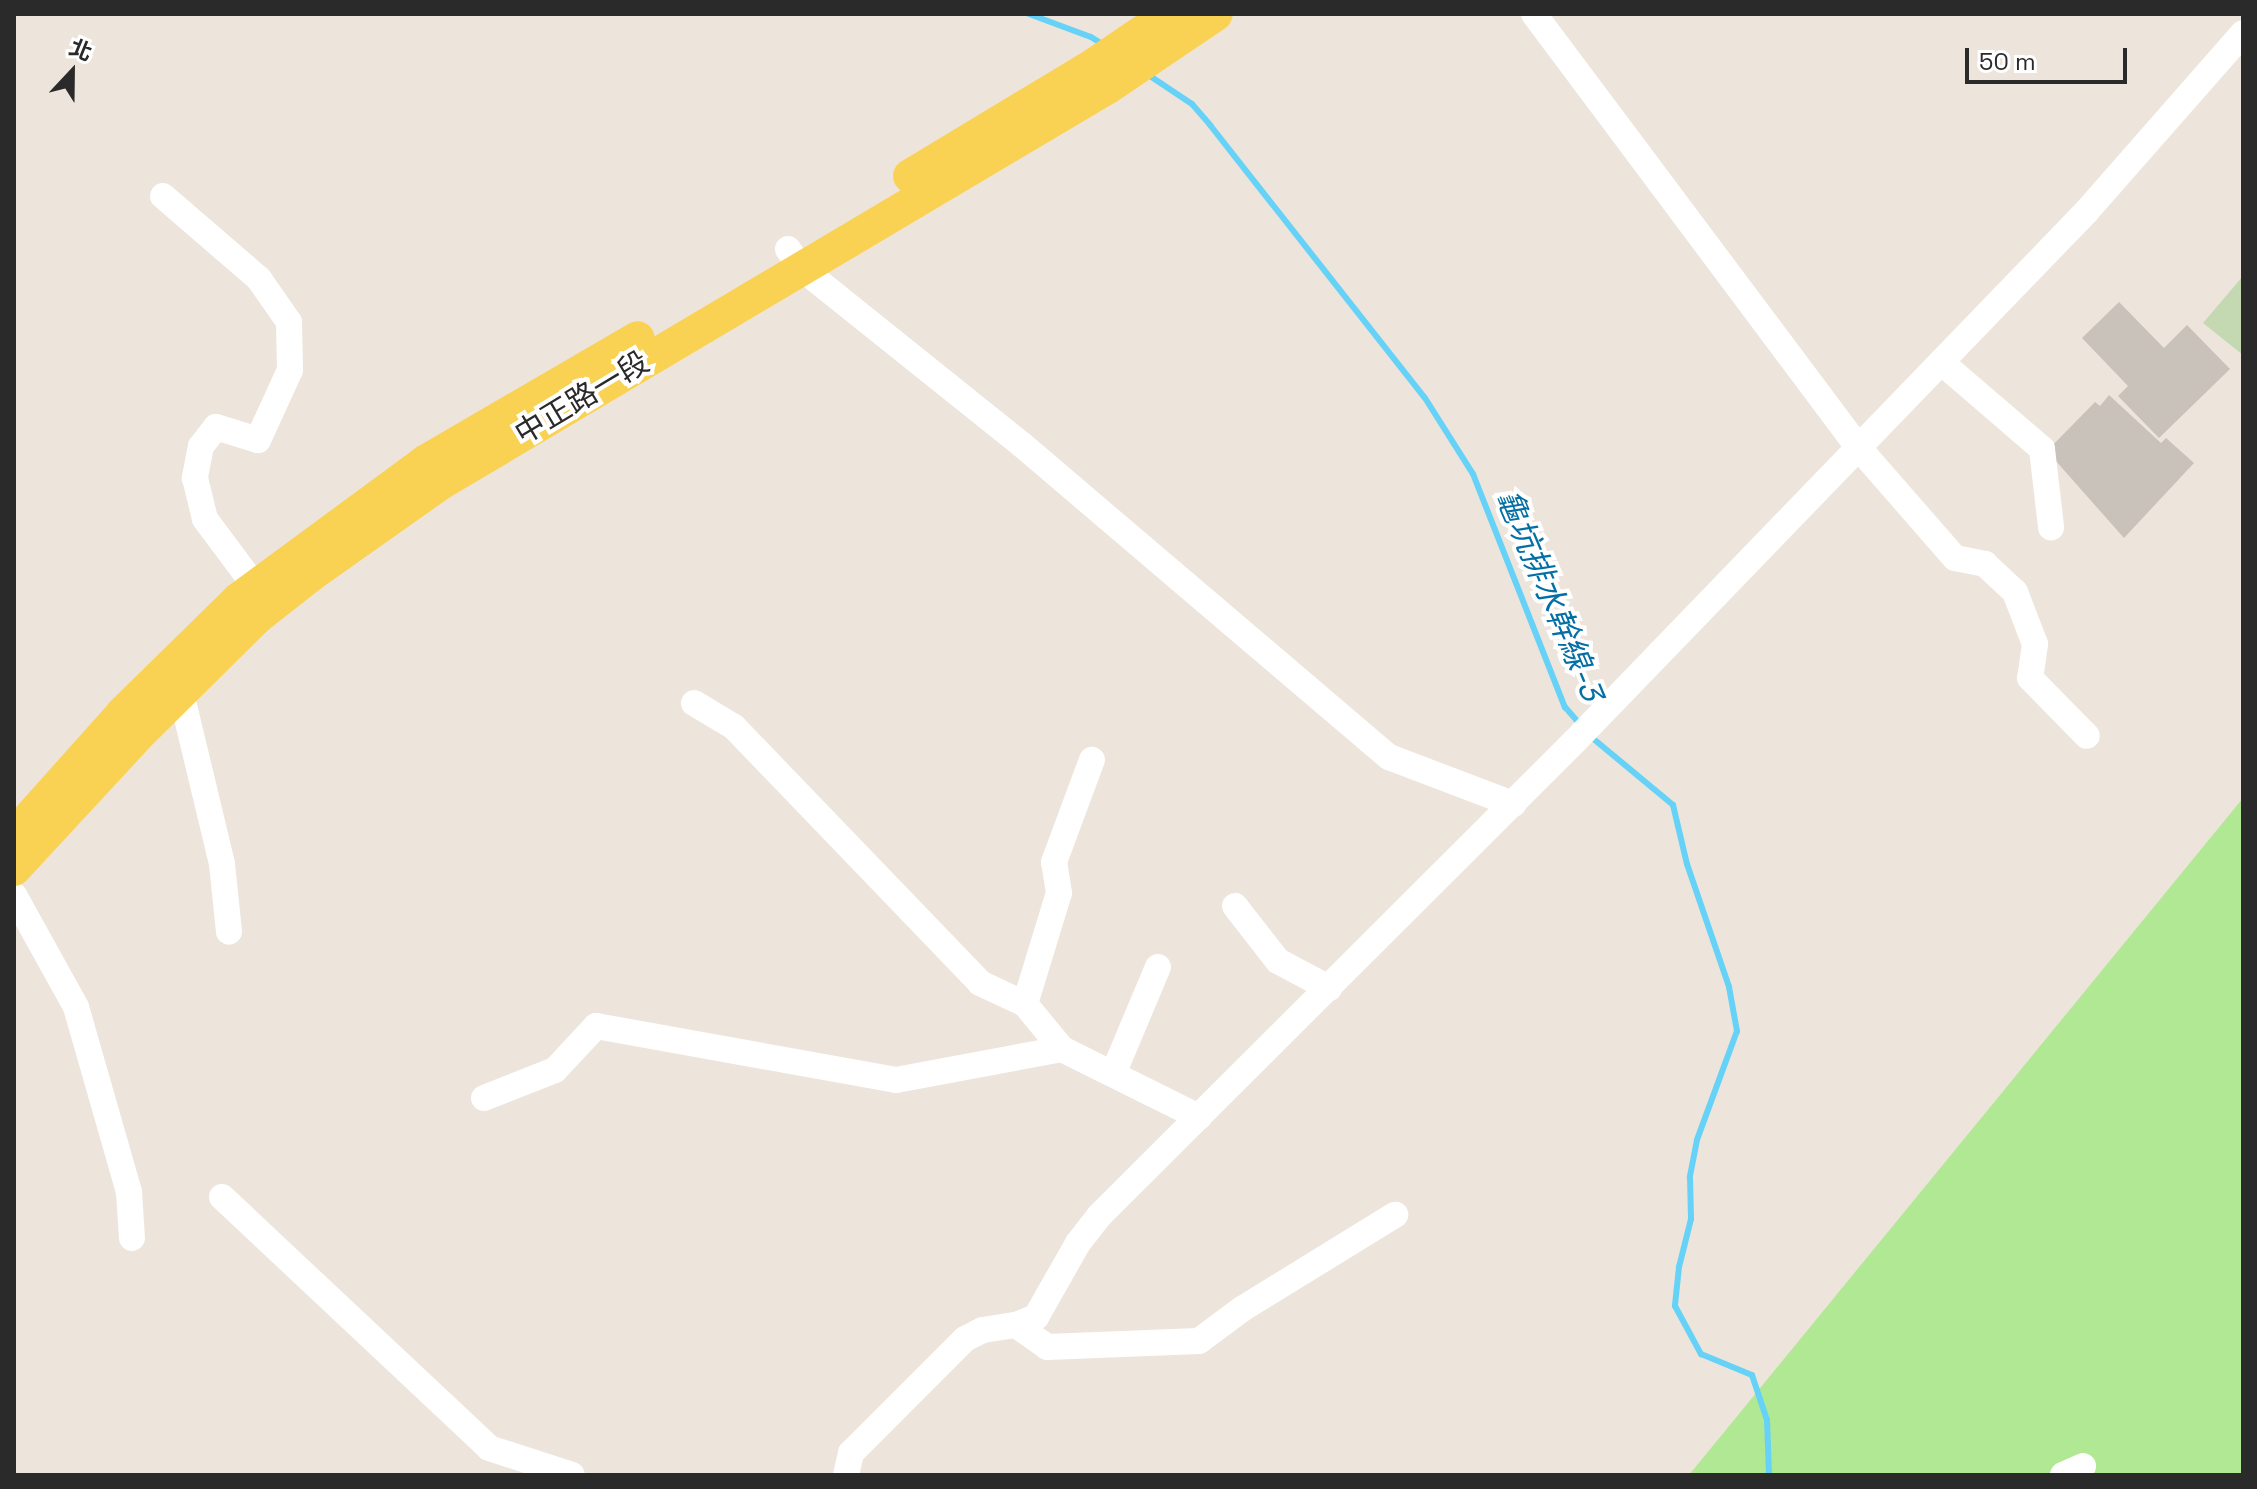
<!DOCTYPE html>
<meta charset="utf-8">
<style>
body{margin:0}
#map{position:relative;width:2257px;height:1489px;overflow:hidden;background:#ede5db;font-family:"Space Grotesk","Noto Sans TC",sans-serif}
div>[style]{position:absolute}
.green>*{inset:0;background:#b1e893}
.cemetery>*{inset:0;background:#c4d8b1}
.stream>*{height:6px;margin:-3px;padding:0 3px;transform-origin:3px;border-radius:3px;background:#66d2f7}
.building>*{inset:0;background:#c8c2bb}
.minor>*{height:26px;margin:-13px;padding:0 13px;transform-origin:13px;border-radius:13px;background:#fff}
.major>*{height:34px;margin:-17px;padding:0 17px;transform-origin:17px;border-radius:17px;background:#fad253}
span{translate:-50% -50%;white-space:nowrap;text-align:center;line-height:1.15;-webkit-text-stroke:8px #fff;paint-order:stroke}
.street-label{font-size:30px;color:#2a2a2a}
.water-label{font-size:32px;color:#046fa4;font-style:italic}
.frame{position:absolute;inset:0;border:16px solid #2a2a2a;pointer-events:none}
.north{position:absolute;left:32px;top:32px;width:80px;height:80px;-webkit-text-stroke:6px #fff;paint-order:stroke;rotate:22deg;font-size:22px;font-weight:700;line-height:32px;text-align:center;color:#2a2a2a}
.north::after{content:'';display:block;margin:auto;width:28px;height:36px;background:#2a2a2a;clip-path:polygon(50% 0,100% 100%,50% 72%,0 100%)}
.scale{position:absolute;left:1965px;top:48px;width:162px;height:36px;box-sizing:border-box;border:4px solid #2a2a2a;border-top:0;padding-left:10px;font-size:24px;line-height:28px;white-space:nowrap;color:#2a2a2a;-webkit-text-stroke:6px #fff;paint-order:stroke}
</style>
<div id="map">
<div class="green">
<div style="clip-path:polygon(2243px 798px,2243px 1475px,1689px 1475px)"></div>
</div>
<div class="cemetery">
<div style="clip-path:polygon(2243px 276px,2243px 355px,2203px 323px)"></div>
</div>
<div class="stream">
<div style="left:1029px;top:14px;width:66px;rotate:20.4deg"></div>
<div style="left:1091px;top:37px;width:15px;rotate:32deg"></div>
<div style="left:1147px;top:74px;width:54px;rotate:33.7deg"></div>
<div style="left:1192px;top:104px;width:28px;rotate:49deg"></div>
<div style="left:1210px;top:125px;width:347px;rotate:51.8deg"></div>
<div style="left:1425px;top:398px;width:90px;rotate:57.7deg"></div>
<div style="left:1473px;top:474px;width:251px;rotate:68.5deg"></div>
<div style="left:1565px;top:707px;width:23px;rotate:49deg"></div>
<div style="left:1590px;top:736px;width:108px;rotate:39.7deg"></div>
<div style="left:1673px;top:805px;width:61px;rotate:76.7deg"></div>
<div style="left:1687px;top:864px;width:130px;rotate:71.1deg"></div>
<div style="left:1729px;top:987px;width:45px;rotate:79.7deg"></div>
<div style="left:1737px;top:1031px;width:116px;rotate:110.2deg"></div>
<div style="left:1697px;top:1140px;width:38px;rotate:101deg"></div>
<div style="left:1690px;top:1177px;width:42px;rotate:88.6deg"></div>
<div style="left:1691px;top:1219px;width:49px;rotate:104deg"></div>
<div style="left:1679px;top:1267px;width:39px;rotate:96deg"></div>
<div style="left:1675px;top:1306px;width:55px;rotate:61.6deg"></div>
<div style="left:1701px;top:1354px;width:55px;rotate:22.4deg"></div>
<div style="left:1752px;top:1375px;width:47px;rotate:71.6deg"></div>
<div style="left:1767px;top:1420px;width:55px;rotate:87.9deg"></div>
</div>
<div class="building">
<div style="clip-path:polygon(2119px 302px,2164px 348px,2187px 325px,2230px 369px,2159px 438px,2118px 396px,2128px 386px,2082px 338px)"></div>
<div style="clip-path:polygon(2109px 395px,2161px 443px,2166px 438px,2194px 463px,2124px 538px,2047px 451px,2095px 402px,2100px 406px)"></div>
</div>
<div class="minor">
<div style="left:1534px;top:14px;width:541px;rotate:53.19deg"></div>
<div style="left:1858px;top:447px;width:147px;rotate:48.9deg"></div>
<div style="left:1955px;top:558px;width:31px;rotate:11deg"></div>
<div style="left:1985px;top:564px;width:41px;rotate:43deg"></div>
<div style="left:2015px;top:592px;width:56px;rotate:69deg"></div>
<div style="left:2035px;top:644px;width:34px;rotate:98deg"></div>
<div style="left:2030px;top:678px;width:81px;rotate:45.5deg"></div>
<div style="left:163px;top:196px;width:127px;rotate:40.8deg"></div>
<div style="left:259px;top:279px;width:52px;rotate:55.1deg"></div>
<div style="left:289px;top:322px;width:48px;rotate:88.8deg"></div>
<div style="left:290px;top:370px;width:77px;rotate:114.6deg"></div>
<div style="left:258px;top:440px;width:44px;rotate:-162.8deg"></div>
<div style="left:216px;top:427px;width:24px;rotate:128deg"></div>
<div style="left:201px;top:446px;width:33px;rotate:101deg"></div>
<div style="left:195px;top:478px;width:42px;rotate:76.3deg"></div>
<div style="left:205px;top:519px;width:84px;rotate:53.3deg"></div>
<div style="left:788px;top:249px;width:22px;rotate:56deg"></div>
<div style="left:800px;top:267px;width:283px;rotate:38.7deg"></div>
<div style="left:1021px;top:444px;width:483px;rotate:40.4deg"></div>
<div style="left:1389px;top:757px;width:133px;rotate:20.8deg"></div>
<div style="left:1941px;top:362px;width:133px;rotate:40.7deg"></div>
<div style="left:2042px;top:449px;width:79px;rotate:83.4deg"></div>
<div style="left:181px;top:693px;width:176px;rotate:76.5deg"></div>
<div style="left:222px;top:864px;width:68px;rotate:84.1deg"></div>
<div style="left:694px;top:703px;width:47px;rotate:31deg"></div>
<div style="left:734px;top:727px;width:355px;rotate:46.1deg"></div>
<div style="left:980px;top:983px;width:50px;rotate:25deg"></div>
<div style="left:1025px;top:1004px;width:58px;rotate:50.6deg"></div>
<div style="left:14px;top:895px;width:128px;rotate:61deg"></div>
<div style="left:76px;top:1007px;width:192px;rotate:74deg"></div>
<div style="left:129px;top:1192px;width:46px;rotate:86.3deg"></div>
<div style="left:1235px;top:906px;width:70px;rotate:52deg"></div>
<div style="left:1278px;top:961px;width:58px;rotate:27.9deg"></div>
<div style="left:1025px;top:1004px;width:116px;rotate:-73deg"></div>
<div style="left:1059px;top:893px;width:31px;rotate:-99deg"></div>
<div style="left:1054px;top:862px;width:109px;rotate:-69.6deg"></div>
<div style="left:1113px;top:1074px;width:116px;rotate:-67.2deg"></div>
<div style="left:484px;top:1098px;width:76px;rotate:-21.5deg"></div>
<div style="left:555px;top:1070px;width:60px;rotate:-47deg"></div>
<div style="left:596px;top:1026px;width:305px;rotate:10.2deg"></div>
<div style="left:896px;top:1080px;width:169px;rotate:-10.6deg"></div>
<div style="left:1062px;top:1049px;width:153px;rotate:26.4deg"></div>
<div style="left:222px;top:1197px;width:366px;rotate:43.2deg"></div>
<div style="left:489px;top:1448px;width:87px;rotate:18deg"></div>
<div style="left:1016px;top:1325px;width:38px;rotate:35deg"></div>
<div style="left:1047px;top:1347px;width:152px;rotate:-2.3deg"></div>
<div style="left:1199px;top:1341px;width:54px;rotate:-36.7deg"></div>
<div style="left:1242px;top:1309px;width:180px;rotate:-31.6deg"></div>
<div style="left:846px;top:1475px;width:23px;rotate:-77deg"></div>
<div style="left:851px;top:1453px;width:161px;rotate:-45deg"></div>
<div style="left:965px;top:1339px;width:20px;rotate:-27deg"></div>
<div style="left:983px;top:1330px;width:33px;rotate:-9deg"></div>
<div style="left:1016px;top:1325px;width:22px;rotate:-22deg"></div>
<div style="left:1036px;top:1317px;width:85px;rotate:-60.4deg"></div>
<div style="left:1078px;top:1243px;width:34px;rotate:-52deg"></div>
<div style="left:1099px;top:1216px;width:672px;rotate:-44.94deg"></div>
<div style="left:1575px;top:741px;width:736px;rotate:-45.99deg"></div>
<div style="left:2086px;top:212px;width:238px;rotate:-48.7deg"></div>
<div style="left:2063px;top:1475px;width:22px;rotate:-24deg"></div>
</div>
<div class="major">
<div style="left:910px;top:176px;width:215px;rotate:-31.1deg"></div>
<div style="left:1094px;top:65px;width:91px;rotate:-34.2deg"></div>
<div style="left:14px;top:835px;width:162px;rotate:-48.2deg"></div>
<div style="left:122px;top:714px;width:163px;rotate:-44.5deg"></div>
<div style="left:238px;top:600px;width:232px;rotate:-36.4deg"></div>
<div style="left:425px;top:462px;width:246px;rotate:-30.2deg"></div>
<div style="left:14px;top:869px;width:188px;rotate:-47.2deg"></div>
<div style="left:142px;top:731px;width:161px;rotate:-44.7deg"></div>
<div style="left:256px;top:618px;width:71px;rotate:-38.2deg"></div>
<div style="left:312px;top:574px;width:156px;rotate:-35.3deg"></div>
<div style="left:439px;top:484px;width:778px;rotate:-30.69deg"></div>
<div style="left:1108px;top:87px;width:130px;rotate:-34.1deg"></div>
</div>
<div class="street-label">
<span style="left:582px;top:398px;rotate:-31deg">中正路一段</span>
</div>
<div class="water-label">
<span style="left:1550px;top:595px;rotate:67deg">龜坑排水幹線-3</span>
</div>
<div class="frame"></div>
<div class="north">北</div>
<div class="scale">50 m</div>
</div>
